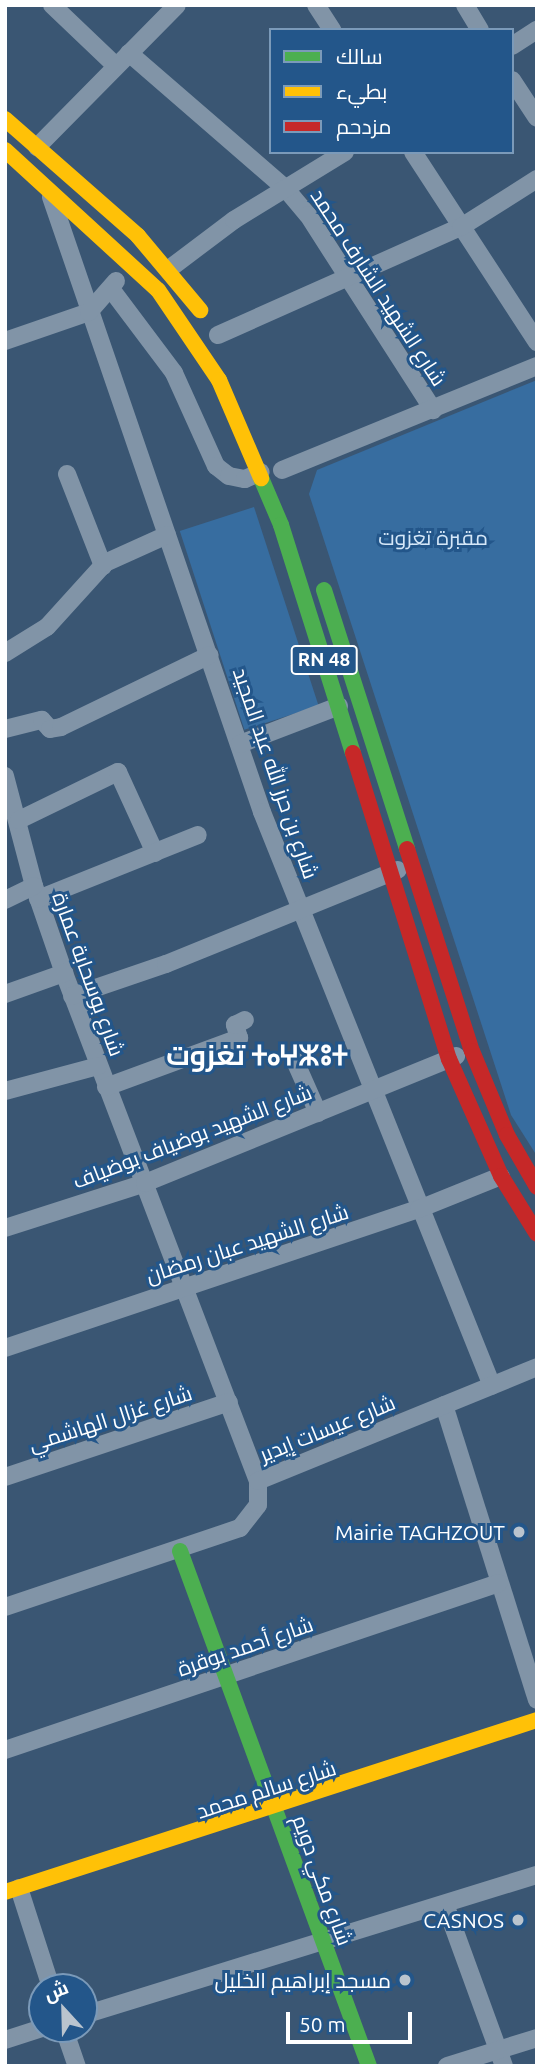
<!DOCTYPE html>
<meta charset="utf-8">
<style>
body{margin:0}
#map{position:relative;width:542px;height:2071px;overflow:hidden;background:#3a5673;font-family:Ubuntu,Cairo,"Noto Sans Tifinagh",sans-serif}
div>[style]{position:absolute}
.green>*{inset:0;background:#376da0;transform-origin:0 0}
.street>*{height:18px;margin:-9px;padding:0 9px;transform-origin:9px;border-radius:9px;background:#8194a7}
.fast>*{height:16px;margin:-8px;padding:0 8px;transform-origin:8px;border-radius:8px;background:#4caf50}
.slow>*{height:16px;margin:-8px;padding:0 8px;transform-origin:8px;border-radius:8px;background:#ffc107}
.jam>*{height:16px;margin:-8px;padding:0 8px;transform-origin:8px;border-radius:8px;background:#c62828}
.dots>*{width:19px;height:19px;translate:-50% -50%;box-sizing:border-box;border:4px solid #23568a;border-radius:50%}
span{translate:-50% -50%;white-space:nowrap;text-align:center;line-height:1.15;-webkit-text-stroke:6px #23568a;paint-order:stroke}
.shield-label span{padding:2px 5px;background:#23568a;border:2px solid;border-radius:5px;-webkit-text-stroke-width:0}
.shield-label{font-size:19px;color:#fff;font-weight:700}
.street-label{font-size:21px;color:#fff}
.park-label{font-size:21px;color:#d5e7f8}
.poi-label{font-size:21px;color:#fff}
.right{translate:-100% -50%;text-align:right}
.district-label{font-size:28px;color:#fff;font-weight:700}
.frame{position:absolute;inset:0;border:7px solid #fff;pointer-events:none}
.legend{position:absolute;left:269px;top:28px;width:245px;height:126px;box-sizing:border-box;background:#23568a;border:2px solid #7b9ab9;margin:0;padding:9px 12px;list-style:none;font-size:21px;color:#fff}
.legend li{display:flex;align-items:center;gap:14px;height:35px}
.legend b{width:35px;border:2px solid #7b9ab9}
.north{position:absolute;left:28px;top:1973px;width:70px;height:70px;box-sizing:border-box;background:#23568a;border:2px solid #7b9ab9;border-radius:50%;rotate:338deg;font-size:19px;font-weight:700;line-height:28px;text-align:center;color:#fff}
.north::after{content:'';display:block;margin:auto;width:24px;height:32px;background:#bac4ce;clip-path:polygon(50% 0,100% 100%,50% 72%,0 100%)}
.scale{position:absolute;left:286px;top:2012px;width:126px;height:32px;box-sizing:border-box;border:4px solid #fff;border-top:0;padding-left:9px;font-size:21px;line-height:24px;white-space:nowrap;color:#fff;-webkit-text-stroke:5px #23568a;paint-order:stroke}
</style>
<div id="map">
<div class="green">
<div style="clip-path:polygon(537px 380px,537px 1156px,511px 1115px,309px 494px,317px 470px)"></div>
<div style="left:254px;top:507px;width:209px;height:78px;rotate:72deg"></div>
</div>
<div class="street">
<div style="left:52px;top:5px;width:88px;rotate:43.6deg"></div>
<div style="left:316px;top:5px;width:30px;rotate:57deg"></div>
<div style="left:465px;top:5px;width:29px;rotate:59deg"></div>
<div style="left:512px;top:46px;width:30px;rotate:-33deg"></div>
<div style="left:129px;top:53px;width:206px;rotate:40.9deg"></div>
<div style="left:285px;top:188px;width:35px;rotate:50deg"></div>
<div style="left:308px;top:215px;width:232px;rotate:57.3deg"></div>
<div style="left:512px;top:80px;width:45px;rotate:56.7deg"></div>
<div style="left:37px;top:147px;width:199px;rotate:-45.4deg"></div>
<div style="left:413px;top:152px;width:227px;rotate:56.9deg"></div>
<div style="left:51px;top:197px;width:650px;rotate:71.06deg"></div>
<div style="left:262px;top:812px;width:618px;rotate:68.16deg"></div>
<div style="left:169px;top:269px;width:81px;rotate:-37deg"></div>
<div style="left:234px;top:220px;width:130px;rotate:-31.5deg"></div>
<div style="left:111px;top:289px;width:105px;rotate:53.1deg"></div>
<div style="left:174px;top:373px;width:102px;rotate:65.7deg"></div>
<div style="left:216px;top:466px;width:16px;rotate:38deg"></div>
<div style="left:229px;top:476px;width:16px;rotate:11deg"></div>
<div style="left:245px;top:479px;width:17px;rotate:-24deg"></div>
<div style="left:218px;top:335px;width:266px;rotate:-24deg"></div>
<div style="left:461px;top:227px;width:90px;rotate:-32.3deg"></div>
<div style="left:5px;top:341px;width:89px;rotate:-19deg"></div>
<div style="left:89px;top:312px;width:41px;rotate:-48.9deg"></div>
<div style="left:282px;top:470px;width:275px;rotate:-22.2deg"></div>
<div style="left:67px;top:474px;width:99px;rotate:68.6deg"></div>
<div style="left:5px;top:653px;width:49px;rotate:-31.8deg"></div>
<div style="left:47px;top:627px;width:86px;rotate:-47.8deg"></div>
<div style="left:105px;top:563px;width:68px;rotate:-24.3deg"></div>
<div style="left:5px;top:729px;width:38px;rotate:-14deg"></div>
<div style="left:42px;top:720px;width:12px;rotate:48deg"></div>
<div style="left:50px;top:729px;width:11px;rotate:-10deg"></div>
<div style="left:61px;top:727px;width:165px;rotate:-25.8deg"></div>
<div style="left:240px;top:744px;width:106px;rotate:-21deg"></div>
<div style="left:5px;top:776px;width:114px;rotate:75.2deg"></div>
<div style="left:34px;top:886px;width:92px;rotate:71deg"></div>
<div style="left:64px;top:973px;width:544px;rotate:69.1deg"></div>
<div style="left:19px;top:820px;width:110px;rotate:-25.9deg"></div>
<div style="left:118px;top:772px;width:89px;rotate:65.4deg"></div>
<div style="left:38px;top:899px;width:172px;rotate:-21.8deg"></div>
<div style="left:5px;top:900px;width:32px;rotate:-26deg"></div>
<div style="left:5px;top:994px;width:63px;rotate:-19.6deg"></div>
<div style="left:72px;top:996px;width:99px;rotate:-18.8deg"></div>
<div style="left:166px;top:964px;width:250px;rotate:-22.1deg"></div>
<div style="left:295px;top:1061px;width:57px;rotate:66.1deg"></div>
<div style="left:106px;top:1087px;width:142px;rotate:-20.2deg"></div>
<div style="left:239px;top:1038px;width:14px;rotate:-107deg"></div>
<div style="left:235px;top:1025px;width:11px;rotate:-27deg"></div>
<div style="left:5px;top:1091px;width:96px;rotate:-15deg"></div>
<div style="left:5px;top:1228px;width:147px;rotate:-17.8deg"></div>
<div style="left:145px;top:1183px;width:336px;rotate:-22.2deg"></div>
<div style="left:5px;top:1348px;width:437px;rotate:-18.6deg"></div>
<div style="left:419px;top:1209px;width:88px;rotate:-21.9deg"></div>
<div style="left:444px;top:1405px;width:309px;rotate:72.5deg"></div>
<div style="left:5px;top:1477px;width:236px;rotate:-18.5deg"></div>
<div style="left:5px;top:1607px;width:248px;rotate:-18.6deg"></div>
<div style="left:240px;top:1528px;width:29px;rotate:-52deg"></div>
<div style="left:258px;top:1505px;width:24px;rotate:-90deg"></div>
<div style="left:258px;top:1481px;width:301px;rotate:-22.2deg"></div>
<div style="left:5px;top:1750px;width:521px;rotate:-18.68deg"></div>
<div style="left:19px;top:1888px;width:104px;rotate:72.1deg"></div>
<div style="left:445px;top:1904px;width:172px;rotate:70deg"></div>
<div style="left:84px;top:2015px;width:474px;rotate:-17.2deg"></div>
<div style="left:64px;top:2029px;width:39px;rotate:71deg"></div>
<div style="left:5px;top:2040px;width:39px;rotate:-18deg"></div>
<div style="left:447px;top:2066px;width:94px;rotate:-17.3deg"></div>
</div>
<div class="fast">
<div style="left:261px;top:478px;width:51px;rotate:66.9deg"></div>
<div style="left:281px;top:525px;width:239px;rotate:72.5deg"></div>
<div style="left:324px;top:590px;width:272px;rotate:72.2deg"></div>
<div style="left:180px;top:1551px;width:549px;rotate:69.85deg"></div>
</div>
<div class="slow">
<div style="left:5px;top:119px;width:177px;rotate:41.3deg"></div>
<div style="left:138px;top:236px;width:97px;rotate:50deg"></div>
<div style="left:5px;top:150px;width:207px;rotate:42.5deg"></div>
<div style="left:158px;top:290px;width:109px;rotate:55.9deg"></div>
<div style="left:219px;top:380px;width:107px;rotate:66.8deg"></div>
<div style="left:5px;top:1892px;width:559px;rotate:-17.92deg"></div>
</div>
<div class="jam">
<div style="left:353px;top:753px;width:321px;rotate:72.6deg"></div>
<div style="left:449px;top:1059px;width:128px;rotate:66deg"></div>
<div style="left:501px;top:1176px;width:68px;rotate:58.2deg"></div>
<div style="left:407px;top:849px;width:212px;rotate:72.2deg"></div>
<div style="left:472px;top:1051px;width:91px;rotate:67.4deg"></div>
<div style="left:507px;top:1135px;width:60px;rotate:60deg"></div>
</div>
<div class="dots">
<div style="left:519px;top:1532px;background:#bac4ce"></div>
<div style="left:518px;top:1920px;background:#bac4ce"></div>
<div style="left:405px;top:1980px;background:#bac4ce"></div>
</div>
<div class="shield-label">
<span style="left:324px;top:660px">RN 48</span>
</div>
<div class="street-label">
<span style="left:379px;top:287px;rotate:57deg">شارع الشهيد الشارف محمد</span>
<span style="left:276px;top:773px;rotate:71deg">شارع بن حرز الله عبد المجيد</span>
<span style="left:89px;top:974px;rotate:70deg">شارع بوسحابة عمارة</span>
<span style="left:192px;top:1136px;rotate:-21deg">شارع الشهيد بوضياف بوضياف</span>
<span style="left:247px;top:1243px;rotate:-18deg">شارع الشهيد عبان رمضان</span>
<span style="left:110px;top:1418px;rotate:-18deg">شارع غزال الهاشمي</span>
<span style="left:327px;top:1428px;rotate:-22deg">شارع عيسات إيدير</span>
<span style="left:245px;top:1646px;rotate:-19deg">شارع أحمد بوقرة</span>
<span style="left:266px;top:1789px;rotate:-18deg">شارع سالم محمد</span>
<span style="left:323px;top:1880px;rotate:70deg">شارع مكي دويم</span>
</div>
<div class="park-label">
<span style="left:433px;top:537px">مقبرة تغزوت</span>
</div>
<div class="poi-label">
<span class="right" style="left:505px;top:1532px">Mairie TAGHZOUT</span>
<span class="right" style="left:504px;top:1920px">CASNOS</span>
<span class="right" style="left:391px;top:1980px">مسجد إبراهيم الخليل</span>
</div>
<div class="district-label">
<span style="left:257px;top:1055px">تغزوت ⵜⴰⵖⵣⵓⵜ</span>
</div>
<div class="frame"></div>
<ul class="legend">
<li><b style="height:9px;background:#4caf50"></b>سالك</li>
<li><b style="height:9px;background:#ffc107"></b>بطيء</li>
<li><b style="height:9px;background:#c62828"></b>مزدحم</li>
</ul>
<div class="north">ش</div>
<div class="scale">50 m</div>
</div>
